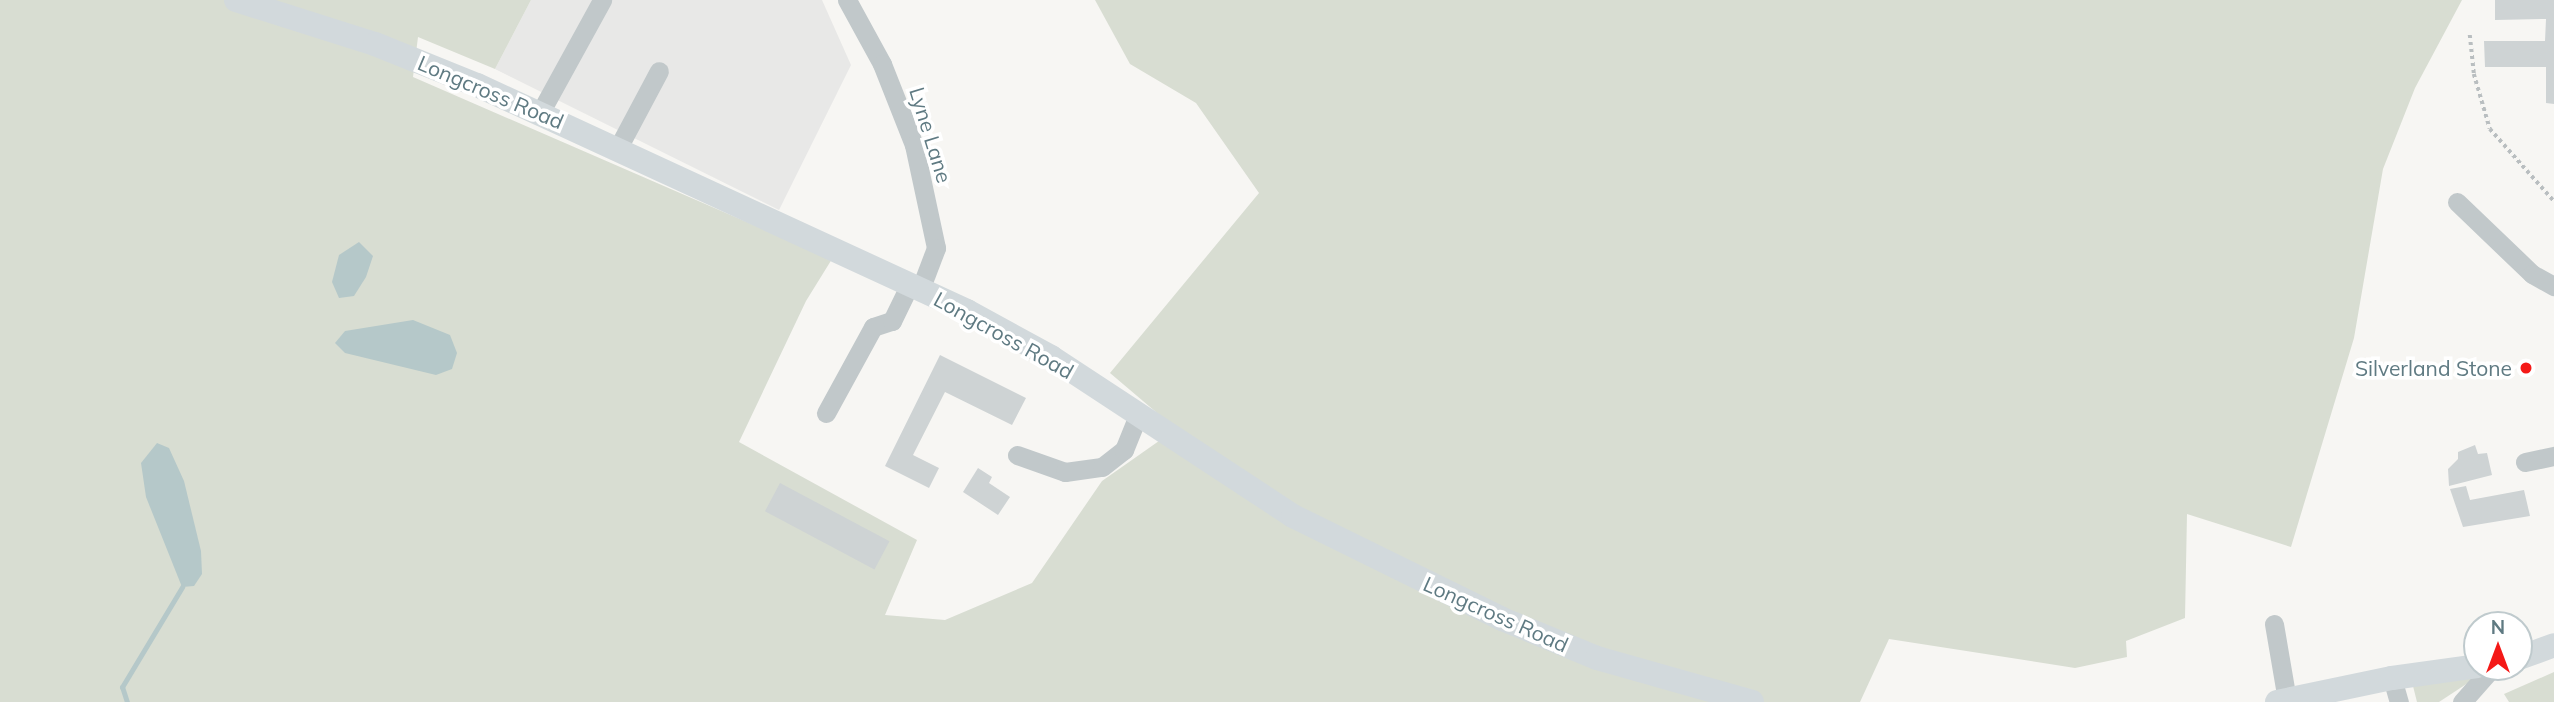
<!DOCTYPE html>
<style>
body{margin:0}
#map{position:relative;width:2554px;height:702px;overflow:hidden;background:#f7f6f3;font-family:Mulish,sans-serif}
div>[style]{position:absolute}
.built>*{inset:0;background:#e8e8e7}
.green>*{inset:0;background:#d8ddd2}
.water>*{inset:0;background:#b5c8c9}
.stream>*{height:5px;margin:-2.5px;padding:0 2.5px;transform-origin:2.5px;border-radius:2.5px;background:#b5c8c9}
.building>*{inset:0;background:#ced3d4;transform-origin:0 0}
.path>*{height:3.5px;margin-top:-1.75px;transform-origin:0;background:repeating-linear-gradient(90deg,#b9bec0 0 3.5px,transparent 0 7px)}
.minor>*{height:19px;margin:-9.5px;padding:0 9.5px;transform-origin:9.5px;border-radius:9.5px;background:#c1c8ca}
.major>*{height:24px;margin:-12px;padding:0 12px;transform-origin:12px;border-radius:12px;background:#d2d9dc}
.dots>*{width:19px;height:19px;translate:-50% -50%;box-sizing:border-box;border:4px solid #fff;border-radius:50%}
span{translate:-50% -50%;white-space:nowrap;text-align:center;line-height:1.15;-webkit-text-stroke:7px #fff;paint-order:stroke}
.street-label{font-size:21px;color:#5f7a82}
.poi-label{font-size:21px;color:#5f7a82}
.right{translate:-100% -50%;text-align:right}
.north{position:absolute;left:2463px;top:611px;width:70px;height:70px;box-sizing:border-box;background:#fff;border:2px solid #bfcacd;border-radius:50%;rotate:0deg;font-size:19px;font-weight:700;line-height:28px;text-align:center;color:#5f7a82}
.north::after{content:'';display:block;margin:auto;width:24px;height:32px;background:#f41917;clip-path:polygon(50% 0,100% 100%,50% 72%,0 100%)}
</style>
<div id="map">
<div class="built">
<div style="clip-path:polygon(531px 0,822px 0,851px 65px,779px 210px,495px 69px)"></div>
</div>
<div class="green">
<div style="clip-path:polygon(0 0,531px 0,495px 69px,418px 37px,413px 77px,832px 259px,806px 301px,739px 442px,917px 540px,885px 615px,945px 620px,1032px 583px,1102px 481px,1176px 429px,1110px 373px,1259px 193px,1196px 103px,1130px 64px,1095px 0,2462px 0,2415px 88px,2383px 169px,2354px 338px,2291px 547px,2187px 514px,2185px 618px,2126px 641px,2127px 657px,2075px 668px,1889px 639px,1860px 702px,0 702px)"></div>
<div style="clip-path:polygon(2554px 672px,2554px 702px,2509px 702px,2504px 694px)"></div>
<div style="clip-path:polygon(2477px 677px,2439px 702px,2417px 702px,2413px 686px)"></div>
</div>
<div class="water">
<div style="clip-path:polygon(359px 242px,373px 256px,366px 277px,354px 296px,339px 298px,332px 282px,339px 255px)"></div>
<div style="clip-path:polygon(413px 320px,450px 335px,457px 353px,452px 369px,436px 375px,345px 353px,335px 343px,345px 331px)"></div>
<div style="clip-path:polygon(157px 443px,169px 448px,184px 481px,201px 551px,202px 574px,194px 586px,182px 587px,146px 497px,141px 463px)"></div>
</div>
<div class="stream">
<div style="left:127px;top:702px;width:16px;rotate:-108deg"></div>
<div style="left:122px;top:687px;width:117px;rotate:-59deg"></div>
</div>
<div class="building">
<div style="clip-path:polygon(2495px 0,2554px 0,2554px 104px,2546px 103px,2546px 67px,2485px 67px,2484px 41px,2545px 41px,2546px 19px,2495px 20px)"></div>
<div style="clip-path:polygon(940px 355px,1026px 398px,1012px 425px,945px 392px,913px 455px,939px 468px,929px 488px,885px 466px)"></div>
<div style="clip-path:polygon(2475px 445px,2478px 454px,2487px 453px,2492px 475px,2449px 486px,2448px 469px,2458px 459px,2458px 452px)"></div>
<div style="clip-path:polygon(978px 468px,992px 477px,989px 483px,1010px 497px,998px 515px,963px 492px)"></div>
<div style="left:780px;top:483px;width:124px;height:32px;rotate:28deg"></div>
<div style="clip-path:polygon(2466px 486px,2470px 500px,2524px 490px,2530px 516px,2463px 527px,2450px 489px)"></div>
</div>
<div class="path">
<div style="left:2470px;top:35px;width:39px;rotate:84deg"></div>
<div style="left:2474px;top:74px;width:57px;rotate:73.8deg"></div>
<div style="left:2490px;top:129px;width:96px;rotate:48.4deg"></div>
</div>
<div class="minor">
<div style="left:847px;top:0;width:73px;rotate:61.3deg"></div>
<div style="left:882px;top:64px;width:87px;rotate:68.4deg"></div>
<div style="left:914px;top:145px;width:105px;rotate:77.9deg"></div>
<div style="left:936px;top:248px;width:45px;rotate:110.9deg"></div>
<div style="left:540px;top:113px;width:129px;rotate:-61.2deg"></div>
<div style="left:618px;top:148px;width:87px;rotate:-62deg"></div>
<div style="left:2457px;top:202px;width:104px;rotate:43.8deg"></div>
<div style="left:2532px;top:274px;width:25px;rotate:29deg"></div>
<div style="left:826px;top:413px;width:98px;rotate:-61.3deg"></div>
<div style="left:873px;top:327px;width:20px;rotate:-18deg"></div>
<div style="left:892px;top:321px;width:41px;rotate:-64.1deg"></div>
<div style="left:1017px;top:455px;width:51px;rotate:19.5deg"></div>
<div style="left:1065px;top:472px;width:37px;rotate:-8deg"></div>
<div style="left:1102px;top:467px;width:28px;rotate:-38deg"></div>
<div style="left:1124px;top:450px;width:38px;rotate:-68deg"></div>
<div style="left:2525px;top:462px;width:30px;rotate:-12deg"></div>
<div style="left:2274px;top:624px;width:77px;rotate:80.3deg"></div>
<div style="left:2392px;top:678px;width:25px;rotate:74deg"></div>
<div style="left:2462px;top:702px;width:47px;rotate:-48.5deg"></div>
</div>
<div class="major">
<div style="left:236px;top:0;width:146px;rotate:17.6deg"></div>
<div style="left:375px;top:44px;width:110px;rotate:21.9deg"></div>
<div style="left:477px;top:85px;width:540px;rotate:24.76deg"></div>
<div style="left:967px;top:311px;width:96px;rotate:28.7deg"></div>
<div style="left:1051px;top:357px;width:290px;rotate:33.3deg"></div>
<div style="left:1293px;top:516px;width:233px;rotate:26.2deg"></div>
<div style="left:1502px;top:619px;width:103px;rotate:22.3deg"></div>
<div style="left:1597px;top:658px;width:161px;rotate:15.8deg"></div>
<div style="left:2519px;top:658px;width:37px;rotate:-20deg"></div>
<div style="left:2277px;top:702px;width:117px;rotate:-11.8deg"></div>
<div style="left:2392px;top:678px;width:86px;rotate:-8deg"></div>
</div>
<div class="dots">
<div style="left:2526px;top:368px;background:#f41917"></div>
</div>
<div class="street-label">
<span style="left:491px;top:92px;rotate:23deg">Longcross Road</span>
<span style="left:931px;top:135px;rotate:73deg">Lyne Lane</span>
<span style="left:1004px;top:335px;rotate:29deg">Longcross Road</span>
<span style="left:1496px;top:614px;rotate:24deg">Longcross Road</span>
</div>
<div class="poi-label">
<span class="right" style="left:2512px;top:368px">Silverland Stone</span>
</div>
<div class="north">N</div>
</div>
